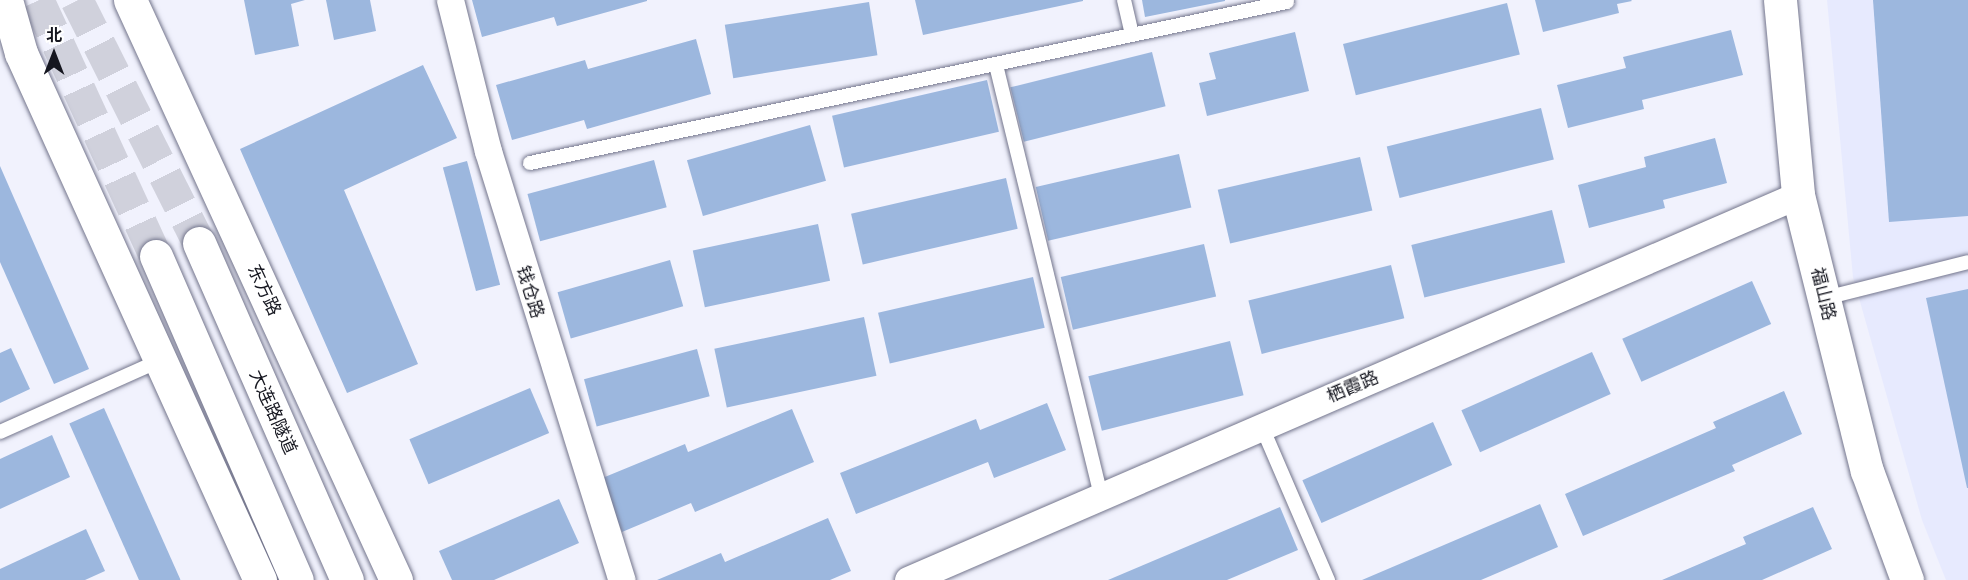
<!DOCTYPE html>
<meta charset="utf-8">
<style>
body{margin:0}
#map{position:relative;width:1968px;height:580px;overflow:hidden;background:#f1f2fd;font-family:"Space Grotesk","Noto Sans SC",sans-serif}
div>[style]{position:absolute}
.built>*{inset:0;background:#e7eafe}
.building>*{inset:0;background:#9cb7de;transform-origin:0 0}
.secondary-tunnel>*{height:33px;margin-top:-16.5px;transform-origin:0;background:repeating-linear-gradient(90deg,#d0d1dc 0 33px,transparent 0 49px)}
.roads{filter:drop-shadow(0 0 2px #73758c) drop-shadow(0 0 2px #73758c)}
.service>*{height:14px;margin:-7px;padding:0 7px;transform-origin:7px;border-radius:7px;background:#fff}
.minor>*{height:27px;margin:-13.5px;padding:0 13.5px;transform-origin:13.5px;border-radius:13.5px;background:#fff}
.tertiary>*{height:33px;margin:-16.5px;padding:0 16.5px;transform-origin:16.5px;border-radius:16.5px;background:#fff}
.secondary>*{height:33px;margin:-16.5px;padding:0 16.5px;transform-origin:16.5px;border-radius:16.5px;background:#fff}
span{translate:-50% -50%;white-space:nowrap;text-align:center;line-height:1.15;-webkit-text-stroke:4.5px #fff;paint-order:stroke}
.street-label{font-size:18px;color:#15161f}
.north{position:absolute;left:24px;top:24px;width:60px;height:60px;-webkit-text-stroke:4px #fff;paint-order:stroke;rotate:0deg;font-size:16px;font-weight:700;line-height:24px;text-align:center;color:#15161f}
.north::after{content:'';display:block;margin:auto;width:21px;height:27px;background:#15161f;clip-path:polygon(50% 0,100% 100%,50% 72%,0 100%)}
</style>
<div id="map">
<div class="built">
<div style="clip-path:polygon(1827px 0,1968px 0,1968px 580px,1946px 580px,1922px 520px,1853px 277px)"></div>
</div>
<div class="building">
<div style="clip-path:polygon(244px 0,305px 0,291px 4px,299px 46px,255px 55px)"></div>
<div style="clip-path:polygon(326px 0,370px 0,376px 31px,334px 40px)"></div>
<div style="clip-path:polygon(472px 0,647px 0,647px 1px,557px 26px,554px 17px,482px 37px)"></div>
<div style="clip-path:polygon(915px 0,1083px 0,1083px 1px,923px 35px)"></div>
<div style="clip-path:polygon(1142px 0,1225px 0,1225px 1px,1145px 17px)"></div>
<div style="clip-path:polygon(1535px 0,1631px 0,1632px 1px,1617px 4px,1619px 13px,1543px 32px)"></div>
<div style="clip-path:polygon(1873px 0,1968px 0,1968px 216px,1889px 222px)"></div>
<div style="left:869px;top:2px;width:54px;height:146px;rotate:81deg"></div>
<div style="left:1507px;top:3px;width:53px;height:169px;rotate:76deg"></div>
<div style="clip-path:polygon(1731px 30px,1743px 75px,1642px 100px,1644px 109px,1568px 128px,1557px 85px,1626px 68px,1623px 57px)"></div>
<div style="clip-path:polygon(1295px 32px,1309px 91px,1207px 116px,1199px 83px,1216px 79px,1209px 53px)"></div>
<div style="clip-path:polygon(696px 39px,711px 94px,587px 129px,584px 120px,512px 140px,496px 85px,585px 60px,588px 69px)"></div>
<div style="left:1152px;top:52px;width:56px;height:146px;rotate:76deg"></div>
<div style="clip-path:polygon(423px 65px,457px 138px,344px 190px,418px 364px,347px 393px,240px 149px)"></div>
<div style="left:987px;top:80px;width:53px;height:159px;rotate:77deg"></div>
<div style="left:1541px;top:108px;width:53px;height:159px;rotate:76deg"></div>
<div style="left:810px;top:125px;width:58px;height:128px;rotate:74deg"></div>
<div style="clip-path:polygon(1715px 138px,1727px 183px,1663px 200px,1665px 208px,1589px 228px,1578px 185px,1646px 167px,1644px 157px)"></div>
<div style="left:1179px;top:154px;width:55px;height:147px;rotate:77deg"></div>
<div style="left:1360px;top:157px;width:55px;height:146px;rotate:77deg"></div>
<div style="left:654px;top:160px;width:49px;height:131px;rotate:75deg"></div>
<div style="left:467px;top:161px;width:128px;height:25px;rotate:75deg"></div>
<div style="clip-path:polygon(0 166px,89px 369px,54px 384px,0 262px)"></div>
<div style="left:1006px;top:178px;width:52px;height:159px;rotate:77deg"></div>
<div style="left:1552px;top:210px;width:54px;height:145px;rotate:76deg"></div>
<div style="left:818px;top:224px;width:58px;height:128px;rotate:78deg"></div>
<div style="left:1204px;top:244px;width:54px;height:147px;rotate:77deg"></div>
<div style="left:670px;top:260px;width:48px;height:117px;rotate:74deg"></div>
<div style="left:1391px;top:265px;width:55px;height:147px;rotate:76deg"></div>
<div style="left:1033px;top:277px;width:52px;height:159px;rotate:77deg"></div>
<div style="left:1752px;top:281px;width:47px;height:142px;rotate:66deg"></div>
<div style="clip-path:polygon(1968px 289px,1968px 488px,1967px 488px,1926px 298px)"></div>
<div style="left:864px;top:317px;width:60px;height:153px;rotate:78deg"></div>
<div style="left:1230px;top:341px;width:56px;height:146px;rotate:76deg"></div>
<div style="clip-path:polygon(11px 348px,30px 389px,0 403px,0 353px)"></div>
<div style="left:697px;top:349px;width:49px;height:117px;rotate:75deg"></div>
<div style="left:1592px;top:352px;width:46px;height:143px;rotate:66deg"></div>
<div style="left:530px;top:388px;width:49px;height:131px;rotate:67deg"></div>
<div style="clip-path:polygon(1784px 391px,1802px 434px,1732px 465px,1735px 471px,1583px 536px,1565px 494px,1716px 428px,1713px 422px)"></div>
<div style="clip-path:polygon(1047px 403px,1066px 450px,994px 478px,988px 462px,856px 514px,840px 473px,976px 419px,980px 430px)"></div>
<div style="left:104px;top:408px;width:188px;height:38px;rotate:66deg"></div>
<div style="clip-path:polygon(792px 409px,814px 462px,695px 512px,691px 503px,622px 532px,600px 479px,685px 444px,688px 452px)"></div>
<div style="left:1433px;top:422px;width:47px;height:143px;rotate:66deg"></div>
<div style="clip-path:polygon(52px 435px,70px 477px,0 509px,0 459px)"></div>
<div style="clip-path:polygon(559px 499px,579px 543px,494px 580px,452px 580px,439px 551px)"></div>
<div style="clip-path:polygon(1540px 504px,1558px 547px,1481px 580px,1362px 580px)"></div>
<div style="clip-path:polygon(1280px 507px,1298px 550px,1227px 580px,1108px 580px)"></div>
<div style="clip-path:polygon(1813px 507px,1832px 549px,1762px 580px,1662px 580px,1746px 544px,1743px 537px)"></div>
<div style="clip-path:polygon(828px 518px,851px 571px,830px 580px,657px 580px,721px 553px,725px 562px)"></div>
<div style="clip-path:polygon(86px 529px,105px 571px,85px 580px,0 580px,0 569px)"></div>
</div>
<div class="secondary-tunnel">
<div style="left:38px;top:0;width:282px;rotate:65.3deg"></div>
<div style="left:77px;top:0;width:272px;rotate:63.3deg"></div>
</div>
<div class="roads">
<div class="service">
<div style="left:1124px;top:0;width:35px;rotate:77deg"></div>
<div style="left:996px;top:65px;width:445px;rotate:76.3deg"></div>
<div style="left:530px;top:163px;width:774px;rotate:-12.01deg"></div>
<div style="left:1825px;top:298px;width:147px;rotate:-14.1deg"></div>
<div style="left:1262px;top:427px;width:167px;rotate:66.7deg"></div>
<div style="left:0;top:432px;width:174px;rotate:-24.1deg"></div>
</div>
<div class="minor">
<div style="left:450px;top:0;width:156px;rotate:75.9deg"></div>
<div style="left:488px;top:151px;width:449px;rotate:72.7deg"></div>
<div style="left:908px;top:580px;width:970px;rotate:-23.39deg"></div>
</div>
<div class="tertiary">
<div style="left:1780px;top:0;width:196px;rotate:84.7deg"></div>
<div style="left:1798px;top:195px;width:284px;rotate:76deg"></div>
<div style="left:1867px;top:471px;width:116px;rotate:69.8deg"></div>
</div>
<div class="secondary">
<div style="left:6px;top:0;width:55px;rotate:74.2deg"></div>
<div style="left:21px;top:53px;width:579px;rotate:65.61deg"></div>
<div style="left:130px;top:0;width:638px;rotate:65.36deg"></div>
<div style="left:199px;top:243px;width:368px;rotate:66.3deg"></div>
<div style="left:156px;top:256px;width:353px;rotate:66.5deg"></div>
</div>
</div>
<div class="street-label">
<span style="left:264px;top:290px;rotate:65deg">东方路</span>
<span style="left:530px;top:292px;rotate:73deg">钱仓路</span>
<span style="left:1823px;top:294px;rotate:76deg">福山路</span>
<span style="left:1353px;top:387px;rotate:-23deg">栖霞路</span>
<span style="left:273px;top:412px;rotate:66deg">大连路隧道</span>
</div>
<div class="north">北</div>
</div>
